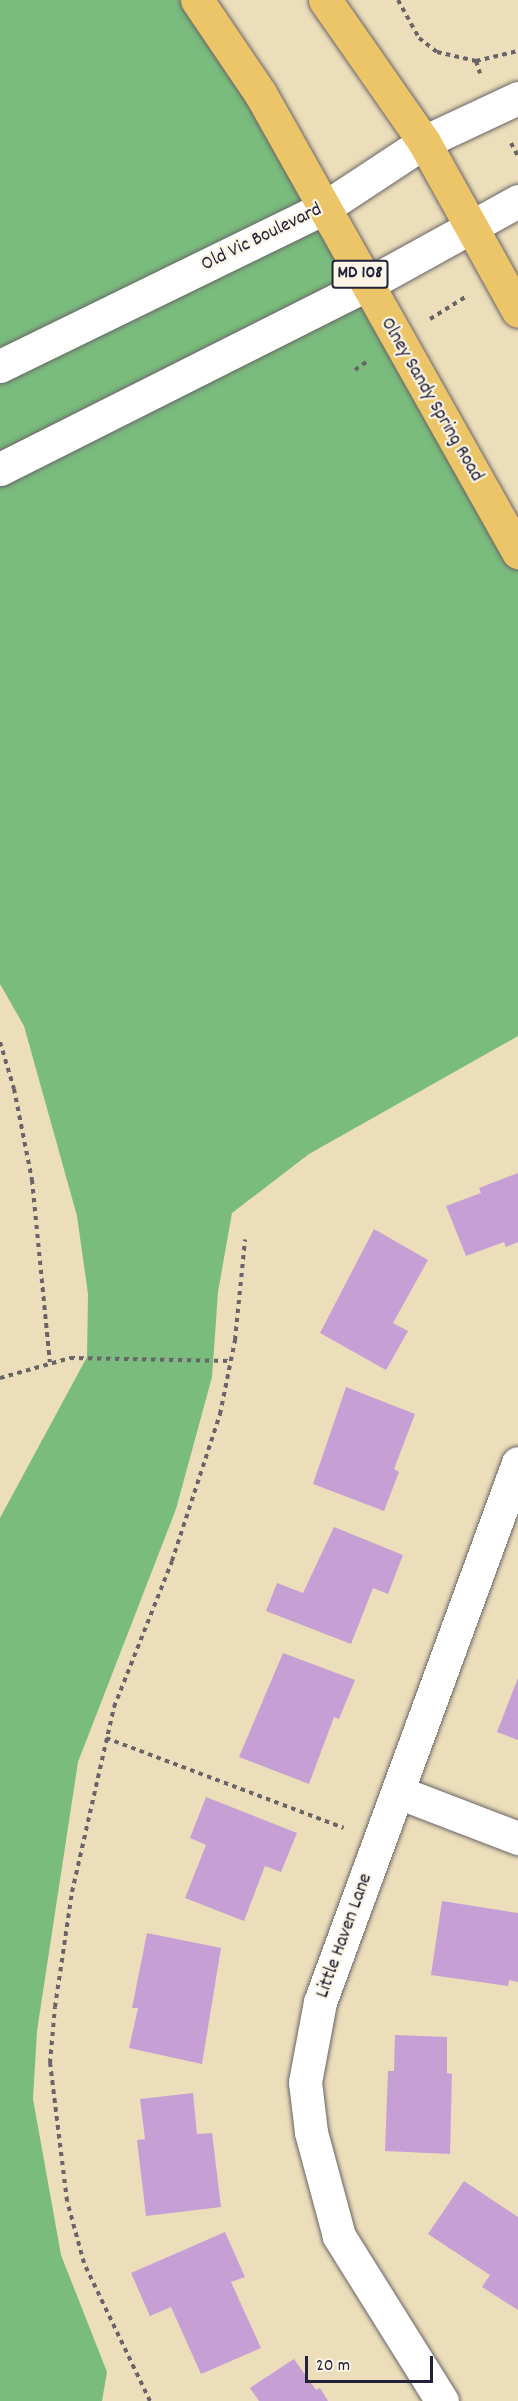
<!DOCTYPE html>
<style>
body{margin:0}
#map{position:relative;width:518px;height:2401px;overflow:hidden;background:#ecdeba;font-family:Dekko,sans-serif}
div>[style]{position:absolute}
.forest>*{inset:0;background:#7abc7d}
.building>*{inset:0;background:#c69fd5}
.path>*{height:4px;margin-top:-2px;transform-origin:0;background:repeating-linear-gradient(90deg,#696467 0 4.5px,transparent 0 9px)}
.roads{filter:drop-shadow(0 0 2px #696467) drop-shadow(0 0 2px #696467)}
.minor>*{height:33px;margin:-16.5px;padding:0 16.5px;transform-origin:16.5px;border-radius:16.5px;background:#fff}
.primary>*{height:33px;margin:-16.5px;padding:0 16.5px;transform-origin:16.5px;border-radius:16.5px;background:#ecc569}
span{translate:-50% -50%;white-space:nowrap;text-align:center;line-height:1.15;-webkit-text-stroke:4.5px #fcf5e5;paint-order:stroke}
.shield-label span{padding:2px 4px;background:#fcf5e5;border:2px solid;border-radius:4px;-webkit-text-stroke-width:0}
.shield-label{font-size:18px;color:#22223b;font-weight:700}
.street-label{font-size:20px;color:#22223b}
.scale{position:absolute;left:305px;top:2356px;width:128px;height:27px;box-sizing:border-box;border:3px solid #22223b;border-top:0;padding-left:8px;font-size:18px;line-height:21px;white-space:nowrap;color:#22223b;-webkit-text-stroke:4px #fcf5e5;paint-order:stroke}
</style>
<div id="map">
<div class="forest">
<div style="clip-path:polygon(0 0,197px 0,518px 552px,518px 1036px,309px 1154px,232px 1213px,218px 1292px,212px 1377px,176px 1509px,78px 1762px,37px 2031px,33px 2099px,61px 2255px,107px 2372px,102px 2401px,0 2401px,0 1518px,87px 1357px,88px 1294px,77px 1216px,24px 1026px,0 984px)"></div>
</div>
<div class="building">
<div style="clip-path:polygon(518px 1173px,518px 1242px,506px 1247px,504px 1242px,466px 1256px,446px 1206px,481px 1193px,479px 1188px)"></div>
<div style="clip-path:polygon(374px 1229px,428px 1260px,393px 1323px,408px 1331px,386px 1370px,320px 1333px)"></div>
<div style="clip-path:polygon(346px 1387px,415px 1414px,394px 1469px,399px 1472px,384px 1511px,313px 1484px)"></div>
<div style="clip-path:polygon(334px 1527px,403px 1555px,388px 1594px,373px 1588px,351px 1644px,266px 1611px,277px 1583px,303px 1593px)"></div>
<div style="clip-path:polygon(283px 1653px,355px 1680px,339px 1719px,334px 1717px,309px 1784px,239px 1757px)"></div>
<div style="clip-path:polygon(518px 1678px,518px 1740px,497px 1732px)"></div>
<div style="clip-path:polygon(206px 1797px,297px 1833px,281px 1872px,265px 1866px,244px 1921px,185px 1898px,206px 1845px,190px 1838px)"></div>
<div style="clip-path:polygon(442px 1901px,518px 1913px,518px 1982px,509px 1980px,508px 1986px,431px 1975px)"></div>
<div style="clip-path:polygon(147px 1933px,221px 1948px,202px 2064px,129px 2048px,138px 2008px,132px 2008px)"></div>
<div style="clip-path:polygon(395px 2035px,447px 2037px,447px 2073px,452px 2074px,450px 2154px,385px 2151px,388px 2071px,394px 2071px)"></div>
<div style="clip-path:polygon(193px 2093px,197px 2134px,212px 2133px,221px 2207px,146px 2216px,137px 2140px,145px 2139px,140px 2099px)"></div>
<div style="clip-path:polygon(464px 2181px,518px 2217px,518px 2310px,482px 2287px,490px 2275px,428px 2234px)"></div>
<div style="clip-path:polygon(225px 2232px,245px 2277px,231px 2282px,261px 2348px,201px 2374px,171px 2307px,150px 2316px,131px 2273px)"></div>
<div style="clip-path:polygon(294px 2359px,316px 2390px,320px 2388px,328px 2401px,259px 2401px,250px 2388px)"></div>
</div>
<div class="path">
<div style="left:398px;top:0;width:43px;rotate:61.1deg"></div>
<div style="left:419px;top:38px;width:23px;rotate:38deg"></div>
<div style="left:437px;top:52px;width:40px;rotate:13deg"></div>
<div style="left:476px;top:61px;width:13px;rotate:72deg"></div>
<div style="left:476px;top:61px;width:43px;rotate:-13.4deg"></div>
<div style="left:511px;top:143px;width:15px;rotate:62deg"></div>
<div style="left:430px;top:319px;width:44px;rotate:-31.9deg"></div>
<div style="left:355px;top:370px;width:14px;rotate:-36deg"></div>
<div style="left:0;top:1042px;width:49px;rotate:73.4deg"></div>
<div style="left:14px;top:1089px;width:93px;rotate:78.8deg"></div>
<div style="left:32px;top:1180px;width:183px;rotate:84.4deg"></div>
<div style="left:0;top:1378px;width:73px;rotate:-15.9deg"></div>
<div style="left:70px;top:1358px;width:161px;rotate:1.1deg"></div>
<div style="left:106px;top:1738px;width:254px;rotate:20.7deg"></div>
<div style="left:150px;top:2401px;width:153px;rotate:-115.6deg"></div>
<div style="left:84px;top:2263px;width:64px;rotate:-105.3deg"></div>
<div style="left:67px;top:2201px;width:139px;rotate:-97deg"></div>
<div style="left:50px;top:2063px;width:56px;rotate:-84.9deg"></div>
<div style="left:55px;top:2007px;width:116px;rotate:-81.6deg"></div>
<div style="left:72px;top:1892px;width:190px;rotate:-77.2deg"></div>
<div style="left:114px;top:1707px;width:157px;rotate:-68.3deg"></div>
<div style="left:172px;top:1561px;width:155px;rotate:-71.9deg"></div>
<div style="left:220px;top:1414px;width:76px;rotate:-78.5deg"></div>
<div style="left:235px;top:1340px;width:101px;rotate:-84.3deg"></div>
</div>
<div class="roads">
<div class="minor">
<div style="left:0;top:366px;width:360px;rotate:-26deg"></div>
<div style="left:324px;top:208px;width:120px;rotate:-33.4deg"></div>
<div style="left:424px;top:142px;width:104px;rotate:-25.1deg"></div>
<div style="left:0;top:469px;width:410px;rotate:-26.7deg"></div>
<div style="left:366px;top:285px;width:174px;rotate:-28.9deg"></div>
<div style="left:398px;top:1792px;width:129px;rotate:21deg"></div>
<div style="left:442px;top:2401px;width:195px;rotate:-122deg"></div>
<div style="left:339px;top:2236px;width:108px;rotate:-105.1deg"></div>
<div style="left:311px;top:2132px;width:50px;rotate:-96.8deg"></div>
<div style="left:305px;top:2082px;width:81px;rotate:-79.4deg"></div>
<div style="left:320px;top:2002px;width:574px;rotate:-69.83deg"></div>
</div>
<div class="primary">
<div style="left:197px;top:0;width:112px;rotate:55.9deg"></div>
<div style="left:260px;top:93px;width:527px;rotate:60.66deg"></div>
<div style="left:325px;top:0;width:173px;rotate:55.1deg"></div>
<div style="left:424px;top:142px;width:193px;rotate:60.9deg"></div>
</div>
</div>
<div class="shield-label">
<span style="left:360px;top:274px">MD 108</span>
</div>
<div class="street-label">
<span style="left:262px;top:238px;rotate:-26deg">Old Vic Boulevard</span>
<span style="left:431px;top:400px;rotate:60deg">Olney Sandy Spring Road</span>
<span style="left:345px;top:1936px;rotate:-70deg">Little Haven Lane</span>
</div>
<div class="scale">20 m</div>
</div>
